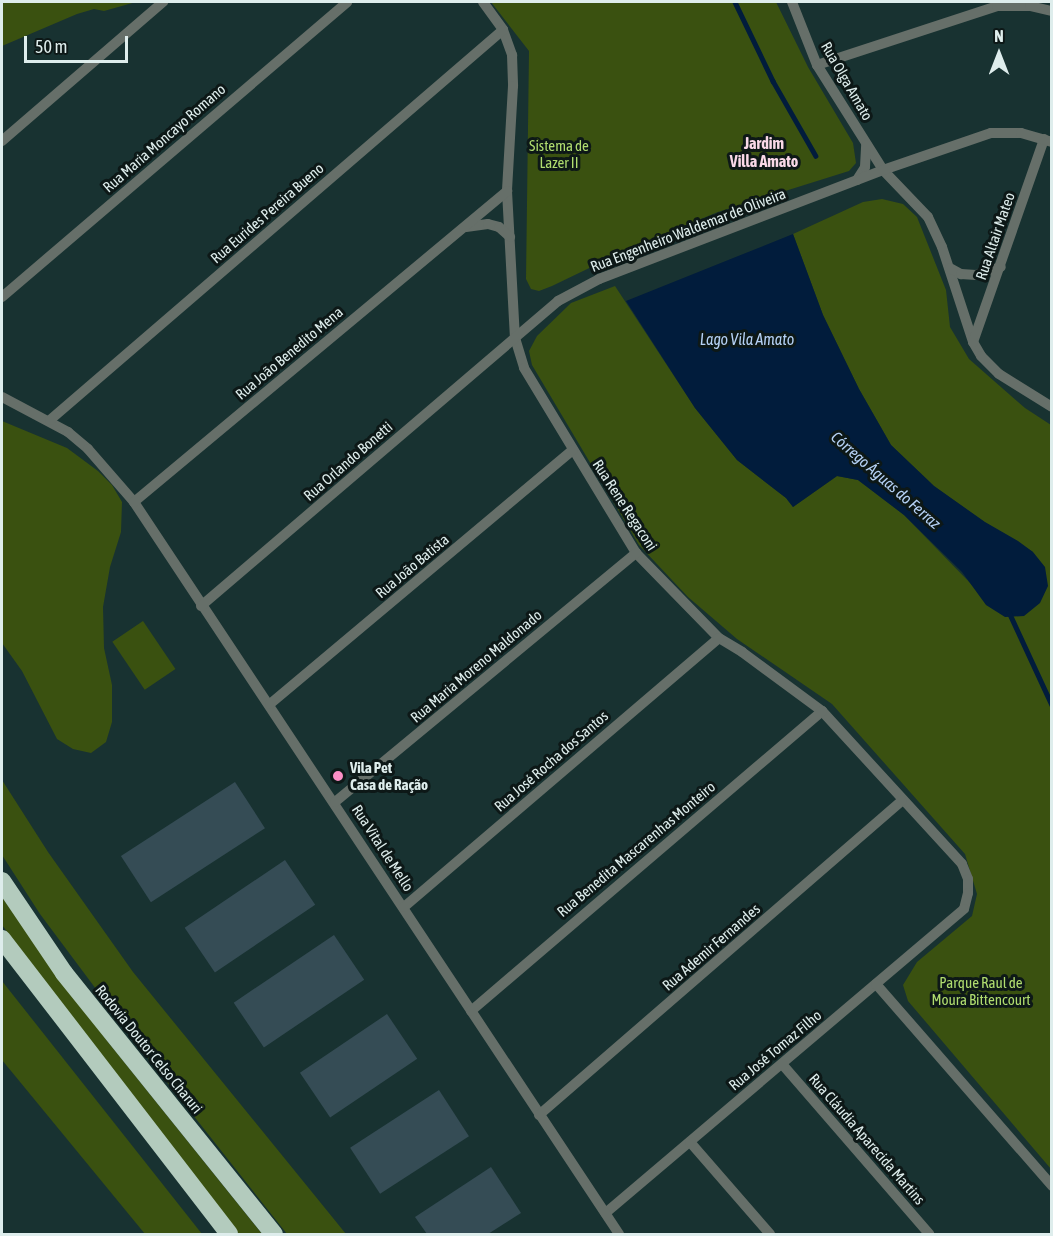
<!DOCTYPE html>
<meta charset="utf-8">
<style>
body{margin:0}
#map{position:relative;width:1053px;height:1236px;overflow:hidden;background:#183231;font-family:"Asap Condensed",sans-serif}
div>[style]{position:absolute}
.green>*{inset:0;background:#3a5110;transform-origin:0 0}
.water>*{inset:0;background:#011c3c}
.stream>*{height:4.5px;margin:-2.25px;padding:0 2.25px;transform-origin:2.25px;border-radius:2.25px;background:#011c3c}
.building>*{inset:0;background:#354c55;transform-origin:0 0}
.street>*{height:10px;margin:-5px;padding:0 5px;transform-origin:5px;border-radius:5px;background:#666f69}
.highway>*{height:18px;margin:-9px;padding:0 9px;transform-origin:9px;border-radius:9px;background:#b3cbbd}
.dots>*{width:16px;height:16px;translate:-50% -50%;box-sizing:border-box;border:3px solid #0d1817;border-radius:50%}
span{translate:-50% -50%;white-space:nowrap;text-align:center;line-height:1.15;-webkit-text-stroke:6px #0d1817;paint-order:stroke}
.street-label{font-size:15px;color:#deedec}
.park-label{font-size:15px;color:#b0dd6f}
.poi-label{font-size:15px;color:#deedec;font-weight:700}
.left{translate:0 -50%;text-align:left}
.neighbourhood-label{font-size:16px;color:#fad9e8;font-weight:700}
.water-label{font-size:16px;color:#b5d1f5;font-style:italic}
.frame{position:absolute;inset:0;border:3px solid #deedec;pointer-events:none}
.north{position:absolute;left:969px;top:24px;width:60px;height:60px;-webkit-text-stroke:4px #0d1817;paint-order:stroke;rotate:0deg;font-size:16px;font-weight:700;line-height:24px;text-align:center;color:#deedec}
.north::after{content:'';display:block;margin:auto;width:21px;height:27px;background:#deedec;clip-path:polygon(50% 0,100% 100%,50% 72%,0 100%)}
.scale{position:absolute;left:24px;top:36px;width:104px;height:27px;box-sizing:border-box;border:3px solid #deedec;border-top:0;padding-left:8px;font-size:18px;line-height:21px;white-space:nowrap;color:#deedec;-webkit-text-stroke:4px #0d1817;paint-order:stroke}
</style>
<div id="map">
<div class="green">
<div style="clip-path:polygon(2px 2px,136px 2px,104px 11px,94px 9px,77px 14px,2px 46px)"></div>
<div style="clip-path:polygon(491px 2px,776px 2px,808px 67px,853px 143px,856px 163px,849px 171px,718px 212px,635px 246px,552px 286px,539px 291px,531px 289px,526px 279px,529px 51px)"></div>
<div style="clip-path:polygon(882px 199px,903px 204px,917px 217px,946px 290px,950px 327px,969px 359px,1025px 408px,1051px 425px,1051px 1169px,908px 1001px,903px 985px,917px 962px,972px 916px,977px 894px,965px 854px,832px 704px,737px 639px,688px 597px,639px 545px,532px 365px,529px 351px,537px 336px,571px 303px,615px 286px,695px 408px,737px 460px,786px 498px,793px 507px,837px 476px,858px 480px,904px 515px,974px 587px,1033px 552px,984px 522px,934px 486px,891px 445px,859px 389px,823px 315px,793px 234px,863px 202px)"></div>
<div style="clip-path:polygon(2px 421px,67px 448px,98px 471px,112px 485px,122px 502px,121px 532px,110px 567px,103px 607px,104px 648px,112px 685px,112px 722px,106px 742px,91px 753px,73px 749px,57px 739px,22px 671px,2px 643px)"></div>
<div style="left:143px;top:621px;width:58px;height:37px;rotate:56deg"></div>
<div style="clip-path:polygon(2px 780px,48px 852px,133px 972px,346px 1234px,287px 1234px,140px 1048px,40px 914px,2px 855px)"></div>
<div style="clip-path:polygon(2px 897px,108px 1042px,262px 1234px,239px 1234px,190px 1174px,2px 925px)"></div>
<div style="clip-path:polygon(2px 981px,202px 1234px,145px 1234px,2px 1060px)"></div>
</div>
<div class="water">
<div style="clip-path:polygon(793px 234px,823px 315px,859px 389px,891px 445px,934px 486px,985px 522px,1018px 541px,1033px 552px,1045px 567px,1048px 586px,1040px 603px,1024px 616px,1005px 617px,986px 605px,962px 572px,904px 515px,858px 480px,837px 476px,793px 507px,786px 498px,737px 460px,695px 408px,626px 301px)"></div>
</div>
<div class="stream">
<div style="left:735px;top:2px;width:88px;rotate:64.3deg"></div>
<div style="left:773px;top:81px;width:86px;rotate:60.2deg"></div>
<div style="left:1009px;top:612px;width:102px;rotate:65.2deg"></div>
</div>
<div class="building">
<div style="left:235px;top:782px;width:55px;height:136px;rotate:57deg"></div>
<div style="left:285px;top:860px;width:54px;height:121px;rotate:56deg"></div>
<div style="left:334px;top:935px;width:54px;height:121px;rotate:56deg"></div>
<div style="left:387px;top:1014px;width:54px;height:105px;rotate:56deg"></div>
<div style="left:439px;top:1090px;width:55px;height:106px;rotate:57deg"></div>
<div style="clip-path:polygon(491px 1167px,521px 1213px,488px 1234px,427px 1234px,415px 1217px)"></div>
</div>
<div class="street">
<div style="left:483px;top:2px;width:34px;rotate:54deg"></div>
<div style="left:503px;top:30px;width:27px;rotate:70deg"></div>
<div style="left:512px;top:55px;width:31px;rotate:88deg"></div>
<div style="left:513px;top:86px;width:105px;rotate:93.3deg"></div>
<div style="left:507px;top:191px;width:147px;rotate:86.9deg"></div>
<div style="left:515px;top:338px;width:31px;rotate:73deg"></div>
<div style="left:524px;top:368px;width:216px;rotate:58.8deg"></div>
<div style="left:636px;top:553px;width:119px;rotate:45.7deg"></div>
<div style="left:719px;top:638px;width:27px;rotate:31deg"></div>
<div style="left:742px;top:652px;width:99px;rotate:36.4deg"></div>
<div style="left:822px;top:711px;width:207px;rotate:47.5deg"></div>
<div style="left:962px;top:864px;width:16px;rotate:68deg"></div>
<div style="left:968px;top:879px;width:14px;rotate:90deg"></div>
<div style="left:968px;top:893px;width:16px;rotate:104deg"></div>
<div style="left:964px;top:909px;width:470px;rotate:139.7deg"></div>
<div style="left:792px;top:2px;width:68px;rotate:68.4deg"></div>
<div style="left:817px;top:65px;width:124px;rotate:57.8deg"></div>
<div style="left:883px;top:170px;width:65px;rotate:46.2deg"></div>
<div style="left:928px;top:217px;width:33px;rotate:65deg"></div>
<div style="left:942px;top:247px;width:100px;rotate:71.9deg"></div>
<div style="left:973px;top:342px;width:16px;rotate:60deg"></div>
<div style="left:981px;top:356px;width:25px;rotate:45deg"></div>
<div style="left:999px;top:374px;width:62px;rotate:31.9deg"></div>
<div style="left:817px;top:65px;width:189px;rotate:-18.1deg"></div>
<div style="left:997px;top:6px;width:33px"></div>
<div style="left:1030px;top:6px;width:23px;rotate:13deg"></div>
<div style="left:2px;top:141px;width:213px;rotate:-40.8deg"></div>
<div style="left:857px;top:180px;width:15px;rotate:-58deg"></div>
<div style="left:865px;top:167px;width:22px;rotate:-87deg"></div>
<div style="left:466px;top:227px;width:22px;rotate:-8deg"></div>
<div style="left:488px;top:224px;width:11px;rotate:15deg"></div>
<div style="left:499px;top:227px;width:15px;rotate:42deg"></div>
<div style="left:950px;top:268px;width:13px;rotate:29deg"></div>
<div style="left:961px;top:274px;width:15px;rotate:4deg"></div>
<div style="left:976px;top:275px;width:26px;rotate:-18deg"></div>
<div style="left:2px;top:297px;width:454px;rotate:-40.5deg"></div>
<div style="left:973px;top:342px;width:215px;rotate:-70.7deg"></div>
<div style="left:2px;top:397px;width:75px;rotate:27.9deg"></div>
<div style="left:68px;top:432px;width:26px;rotate:40deg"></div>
<div style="left:88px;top:449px;width:70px;rotate:49deg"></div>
<div style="left:134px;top:502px;width:878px;rotate:56.47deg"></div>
<div style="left:50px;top:420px;width:598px;rotate:-40.73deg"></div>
<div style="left:134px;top:502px;width:486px;rotate:-39.8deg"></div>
<div style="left:201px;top:606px;width:470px;rotate:-40.5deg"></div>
<div style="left:558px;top:301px;width:47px;rotate:-28.2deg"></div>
<div style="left:599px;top:279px;width:304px;rotate:-21deg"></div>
<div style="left:883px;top:170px;width:114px;rotate:-18.9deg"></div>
<div style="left:991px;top:133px;width:30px"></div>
<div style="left:1021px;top:133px;width:32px;rotate:16deg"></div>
<div style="left:270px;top:704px;width:395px;rotate:-40deg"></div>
<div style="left:335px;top:802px;width:391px;rotate:-39.6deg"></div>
<div style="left:404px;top:907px;width:414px;rotate:-40.5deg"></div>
<div style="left:876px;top:984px;width:268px;rotate:48.9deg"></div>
<div style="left:471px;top:1011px;width:462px;rotate:-40.5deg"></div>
<div style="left:782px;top:1064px;width:225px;rotate:49.1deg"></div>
<div style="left:539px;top:1115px;width:480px;rotate:-40.9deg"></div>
<div style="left:690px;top:1142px;width:122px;rotate:49deg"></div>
</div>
<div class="highway">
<div style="left:2px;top:881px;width:111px;rotate:56deg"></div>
<div style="left:64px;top:973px;width:335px;rotate:51.2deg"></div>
<div style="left:2px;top:939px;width:372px;rotate:52.4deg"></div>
</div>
<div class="dots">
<div style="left:338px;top:776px;background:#fb8fc5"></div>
</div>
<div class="street-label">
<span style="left:847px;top:81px;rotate:60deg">Rua Olga Amato</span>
<span style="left:164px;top:138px;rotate:-41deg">Rua Maria Moncayo Romano</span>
<span style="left:267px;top:213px;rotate:-41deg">Rua Eurides Pereira Bueno</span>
<span style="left:688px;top:230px;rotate:-21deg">Rua Engenheiro Waldemar de Oliveira</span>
<span style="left:995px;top:236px;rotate:-71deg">Rua Altair Mateo</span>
<span style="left:289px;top:353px;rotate:-40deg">Rua João Benedito Mena</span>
<span style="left:348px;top:461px;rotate:-41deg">Rua Orlando Bonetti</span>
<span style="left:625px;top:505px;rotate:57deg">Rua Rene Regaconi</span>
<span style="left:412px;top:566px;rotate:-40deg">Rua João Batista</span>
<span style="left:476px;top:666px;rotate:-40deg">Rua Maria Moreno Maldonado</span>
<span style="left:551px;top:761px;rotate:-41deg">Rua José Rocha dos Santos</span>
<span style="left:383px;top:848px;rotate:57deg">Rua Vital de Mello</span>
<span style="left:636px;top:849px;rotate:-40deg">Rua Benedita Mascarenhas Monteiro</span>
<span style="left:711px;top:947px;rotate:-41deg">Rua Ademir Fernandes</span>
<span style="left:149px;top:1049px;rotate:51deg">Rodovia Doutor Celso Charuri</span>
<span style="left:775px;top:1050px;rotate:-40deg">Rua José Tomaz Filho</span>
<span style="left:867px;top:1139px;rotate:49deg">Rua Cláudia Aparecida Martins</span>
</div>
<div class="park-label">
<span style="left:559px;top:154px">Sistema de<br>Lazer II</span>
<span style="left:981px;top:991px">Parque Raul de<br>Moura Bittencourt</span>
</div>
<div class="poi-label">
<span class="left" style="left:350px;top:776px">Vila Pet<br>Casa de Ração</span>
</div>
<div class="neighbourhood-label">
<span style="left:764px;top:152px">Jardim<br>Villa Amato</span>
</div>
<div class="water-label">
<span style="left:747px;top:339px">Lago Vila Amato</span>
<span style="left:886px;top:480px;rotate:41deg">Córrego Águas do Ferraz</span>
</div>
<div class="frame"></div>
<div class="north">N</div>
<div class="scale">50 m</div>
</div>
